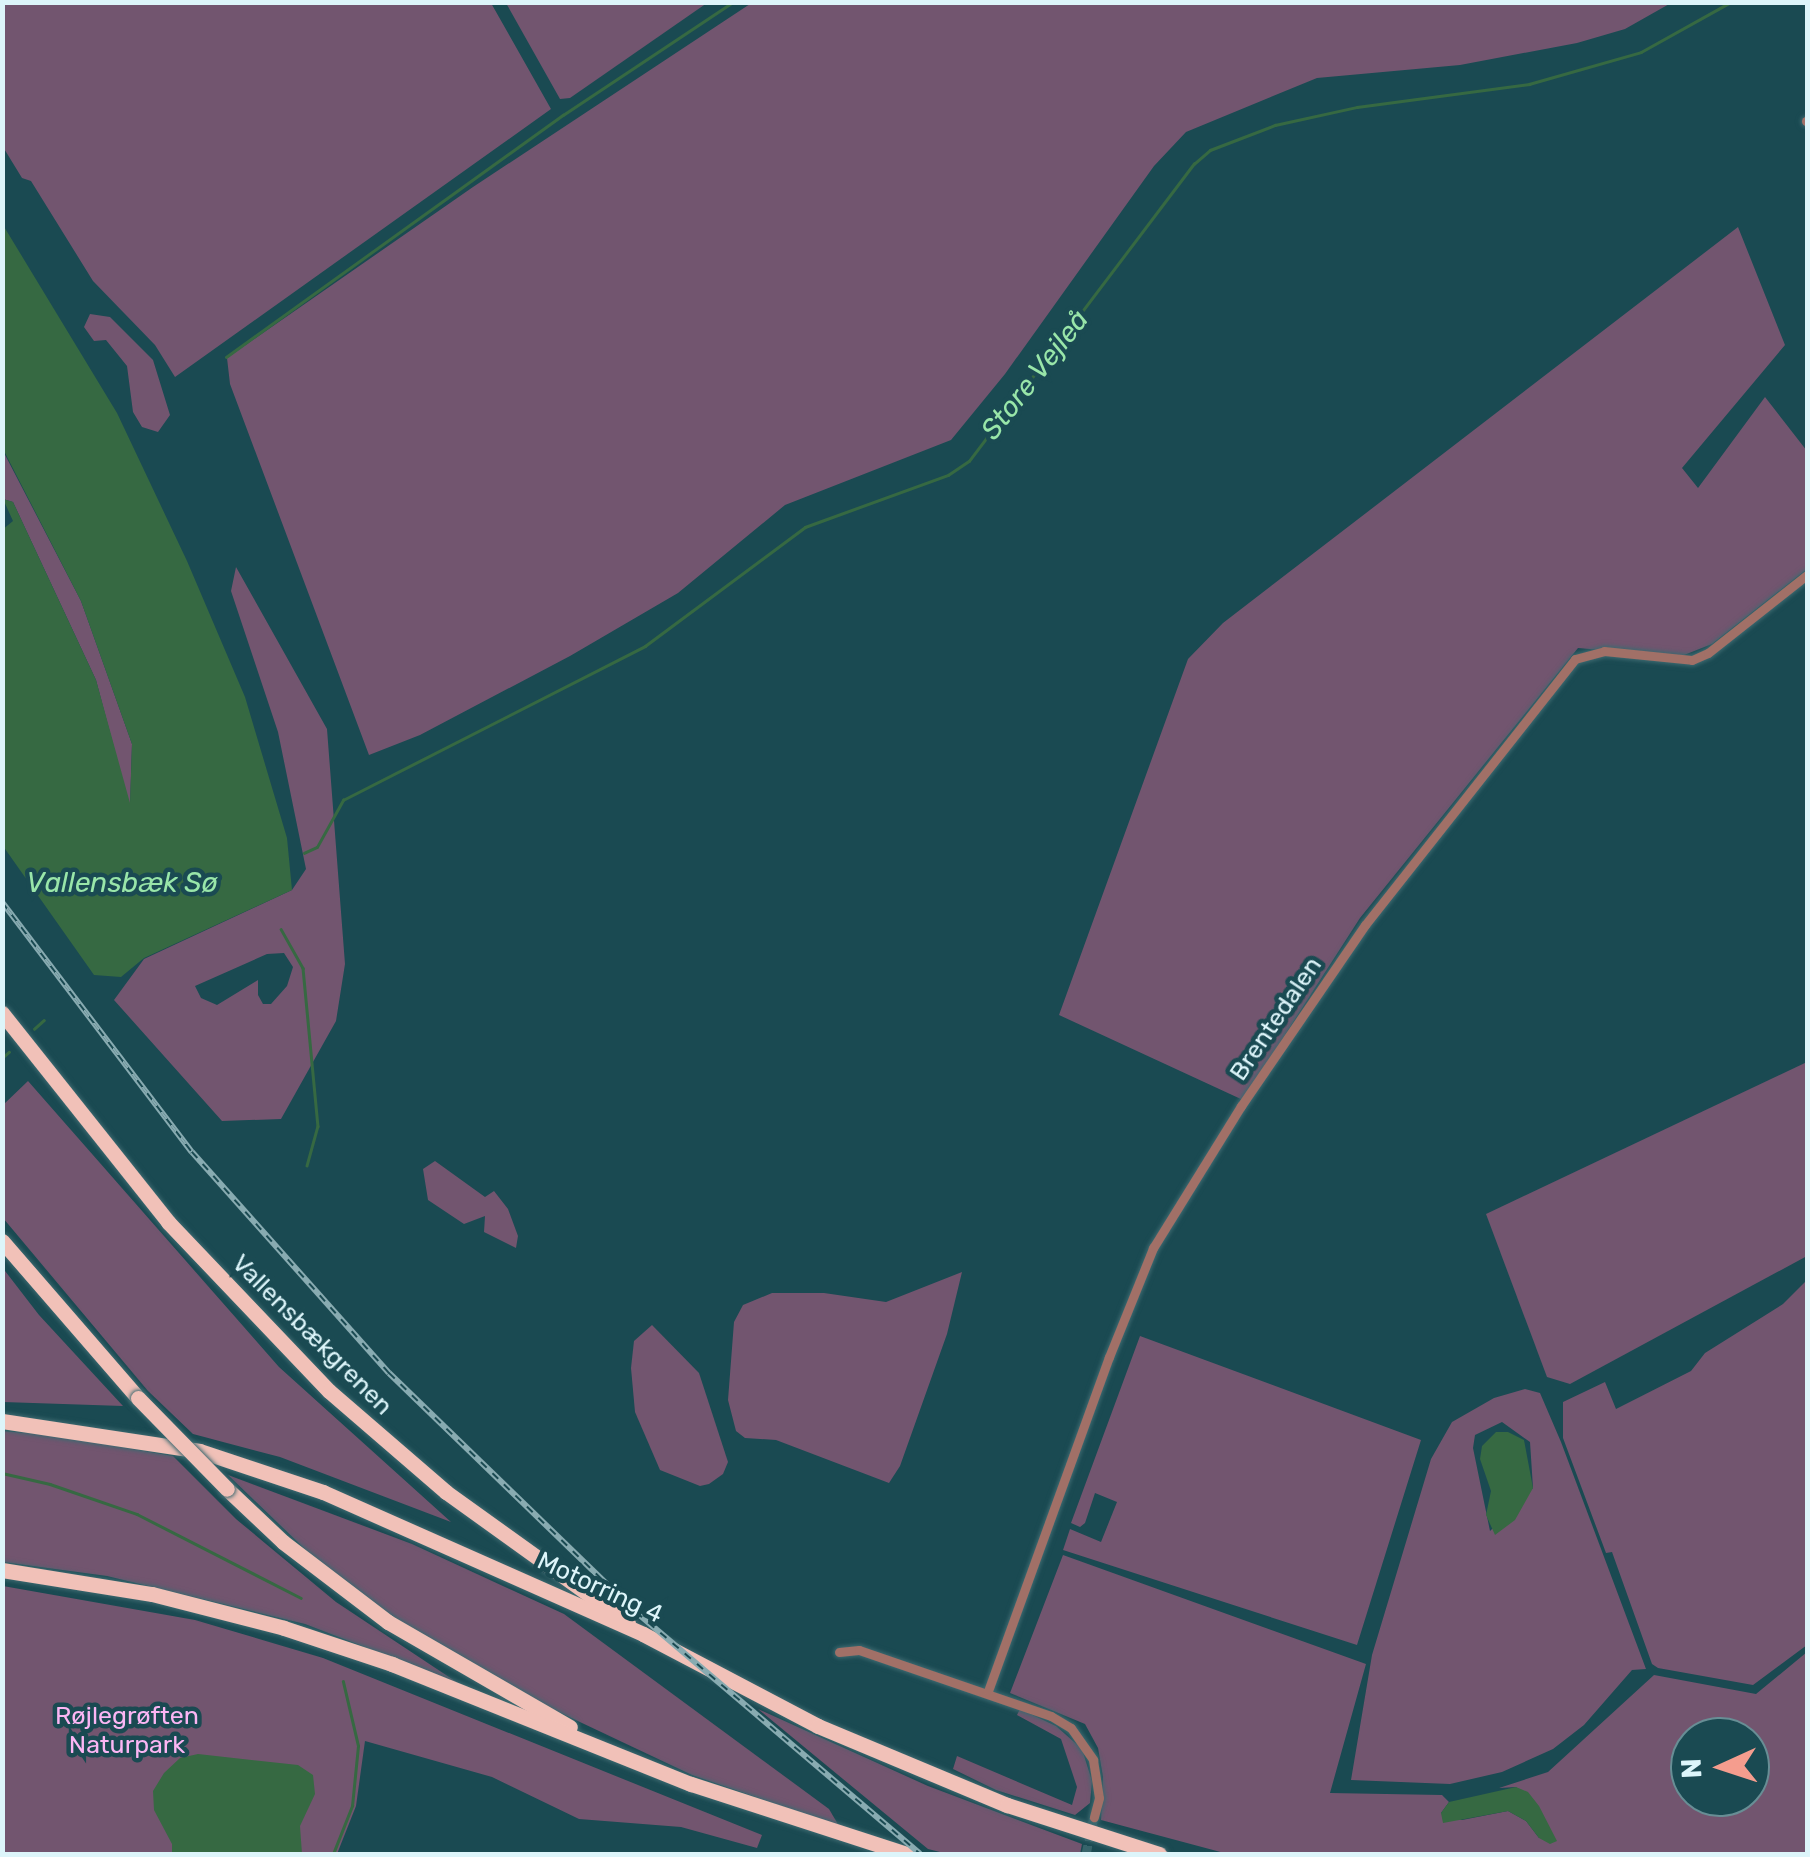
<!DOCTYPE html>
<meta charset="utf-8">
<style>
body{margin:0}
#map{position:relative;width:1810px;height:1857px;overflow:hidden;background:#1a4a52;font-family:Rubik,sans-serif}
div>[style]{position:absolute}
.green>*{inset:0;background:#72556f}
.water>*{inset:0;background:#366942}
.stream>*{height:2.5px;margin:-1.25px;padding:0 1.25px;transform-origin:1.25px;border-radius:1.25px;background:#366942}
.minor-tunnel>*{height:9px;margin-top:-4.5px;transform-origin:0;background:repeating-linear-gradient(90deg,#37646b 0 9px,transparent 0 13.5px)}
.roads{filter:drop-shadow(0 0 2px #3d6970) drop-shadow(0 0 2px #3d6970)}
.minor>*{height:9px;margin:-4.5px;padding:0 4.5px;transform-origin:4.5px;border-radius:4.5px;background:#a17067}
.motorway>*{height:15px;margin:-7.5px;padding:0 7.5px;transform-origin:7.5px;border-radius:7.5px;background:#f1c1b8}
.rail>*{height:6px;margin-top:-3px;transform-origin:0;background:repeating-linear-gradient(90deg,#1a4a52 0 8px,#88abb1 0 16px);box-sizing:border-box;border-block:2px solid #88abb1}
.bridges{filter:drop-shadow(0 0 2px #3d6970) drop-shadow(0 0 2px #3d6970)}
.motorway-bridge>*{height:15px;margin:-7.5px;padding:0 7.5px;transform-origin:7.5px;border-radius:7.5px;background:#f1c1b8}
span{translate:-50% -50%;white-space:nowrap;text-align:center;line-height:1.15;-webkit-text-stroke:9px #1a4a52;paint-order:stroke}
.street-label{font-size:25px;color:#ddf5fa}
.park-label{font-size:25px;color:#fbb6f4}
.water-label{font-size:28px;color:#99e6a9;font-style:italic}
.frame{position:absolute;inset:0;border:5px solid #ddf5fa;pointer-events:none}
.north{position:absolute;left:1670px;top:1717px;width:100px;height:100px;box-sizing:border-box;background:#1a4a52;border:2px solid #688e95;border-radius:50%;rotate:267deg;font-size:28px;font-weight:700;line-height:40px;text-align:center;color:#ddf5fa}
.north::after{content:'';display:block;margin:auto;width:35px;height:45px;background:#f59d8e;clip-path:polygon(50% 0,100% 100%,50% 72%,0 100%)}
</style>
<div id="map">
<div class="green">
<div style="clip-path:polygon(753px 2px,1671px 2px,1671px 3px,1625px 29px,1577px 43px,1460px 65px,1317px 78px,1186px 132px,1154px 166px,1005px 374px,951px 440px,785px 505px,678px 593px,570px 656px,420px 735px,369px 755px,230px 384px,227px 358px,473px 187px)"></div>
<div style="clip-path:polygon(2px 3px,491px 3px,551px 109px,175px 377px,155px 345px,93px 281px,31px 181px,22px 178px,3px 147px)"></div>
<div style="clip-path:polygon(506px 3px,707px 3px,570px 98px,560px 99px)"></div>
<div style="clip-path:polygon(1738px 227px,1785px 345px,1682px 468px,1698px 488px,1765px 397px,1807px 451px,1807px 569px,1712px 644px,1679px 657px,1578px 648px,1360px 918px,1243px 1100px,1059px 1015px,1188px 659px,1223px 623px)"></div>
<div style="clip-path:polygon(90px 314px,110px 317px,153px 360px,170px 415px,158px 432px,142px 427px,133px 412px,127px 366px,106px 340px,94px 341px,84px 327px)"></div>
<div style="clip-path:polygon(2px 449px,81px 601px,132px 744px,130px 808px,96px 680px,13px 502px,3px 499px)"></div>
<div style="clip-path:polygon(evenodd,236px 567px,327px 729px,345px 964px,336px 1021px,281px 1119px,222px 1121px,114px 1000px,144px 959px,292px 890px,306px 869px,278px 732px,231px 591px,236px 567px,284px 953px,293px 967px,287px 986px,271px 1004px,263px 1004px,258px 995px,258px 980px,217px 1005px,201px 998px,195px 986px,267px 954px,284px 953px)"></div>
<div style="clip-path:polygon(1807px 1062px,1807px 1256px,1570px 1384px,1547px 1377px,1486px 1214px)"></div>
<div style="clip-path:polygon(28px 1081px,279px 1367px,451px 1522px,280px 1457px,193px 1434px,148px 1391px,3px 1218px,3px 1105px)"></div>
<div style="clip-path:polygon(435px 1161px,485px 1197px,494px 1191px,508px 1209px,518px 1236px,516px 1248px,484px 1232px,485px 1216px,464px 1224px,428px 1200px,423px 1169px)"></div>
<div style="clip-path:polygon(2px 1267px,39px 1315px,123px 1406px,3px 1402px)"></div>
<div style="clip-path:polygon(962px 1272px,947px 1334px,900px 1466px,889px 1483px,776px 1440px,745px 1438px,736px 1431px,728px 1400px,734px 1322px,743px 1305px,772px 1293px,824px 1293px,886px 1302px)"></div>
<div style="clip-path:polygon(1807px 1280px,1807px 1645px,1753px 1685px,1658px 1668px,1652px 1664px,1612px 1552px,1606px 1553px,1563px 1438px,1563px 1402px,1605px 1382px,1616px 1409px,1691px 1371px,1705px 1353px,1783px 1304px)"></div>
<div style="clip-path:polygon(652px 1325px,699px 1373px,728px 1462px,723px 1474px,709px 1484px,700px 1486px,660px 1470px,635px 1412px,631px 1368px,634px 1341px)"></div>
<div style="clip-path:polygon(1140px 1336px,1421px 1440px,1357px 1645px,1063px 1550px,1070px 1529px,1101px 1542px,1117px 1502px,1095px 1493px,1085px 1523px,1080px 1527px,1071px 1523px)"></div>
<div style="clip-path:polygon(evenodd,1525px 1389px,1540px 1393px,1561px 1442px,1646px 1669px,1632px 1670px,1584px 1725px,1553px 1749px,1502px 1772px,1450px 1784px,1351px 1780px,1372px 1655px,1431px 1459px,1452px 1422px,1494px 1398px,1525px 1389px,1502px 1422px,1530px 1442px,1533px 1488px,1490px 1531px,1473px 1448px,1475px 1435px,1502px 1422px)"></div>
<div style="clip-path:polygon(2px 1431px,52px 1435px,173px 1456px,236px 1519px,336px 1602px,458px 1683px,305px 1624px,107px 1576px,3px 1562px)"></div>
<div style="clip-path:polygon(228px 1475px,412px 1544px,564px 1614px,829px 1809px,839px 1826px,692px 1775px,487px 1678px,335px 1578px)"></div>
<div style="clip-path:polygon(evenodd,1063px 1555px,1366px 1664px,1330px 1793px,1442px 1795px,1449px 1802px,1441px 1813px,1462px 1820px,1508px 1811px,1526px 1821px,1539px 1838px,1548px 1828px,1543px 1818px,1516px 1787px,1499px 1788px,1548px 1772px,1654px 1675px,1756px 1694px,1807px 1652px,1807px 1854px,1228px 1854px,1101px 1820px,1103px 1777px,1098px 1748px,1085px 1724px,1010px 1693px,1063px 1555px,1690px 1737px,1750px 1737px,1750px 1797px,1690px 1797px,1690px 1737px)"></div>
<div style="clip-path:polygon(3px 1586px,195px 1620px,323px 1658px,762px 1835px,757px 1848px,681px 1827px,579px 1819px,492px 1777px,365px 1741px,356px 1806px,337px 1854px,3px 1854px)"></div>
<div style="clip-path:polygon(758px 1709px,928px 1786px,1082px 1844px,1080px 1854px,948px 1854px,928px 1849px)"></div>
<div style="clip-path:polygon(1020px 1709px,1056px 1726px,1082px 1749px,1092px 1781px,1090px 1803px,1075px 1815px,996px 1790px,953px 1769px,957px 1756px,1072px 1805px,1077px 1787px,1061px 1739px,1017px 1715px)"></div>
</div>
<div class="water">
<div style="clip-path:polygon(3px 225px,117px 413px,187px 561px,245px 697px,287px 838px,292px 890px,144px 958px,121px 977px,94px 975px,3px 846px,2px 530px,13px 521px,3px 499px,13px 502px,96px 680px,130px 803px,132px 744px,81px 601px,3px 449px)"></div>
<div style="clip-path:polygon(1496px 1432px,1508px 1432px,1524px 1440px,1533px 1488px,1515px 1520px,1495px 1535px,1486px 1515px,1491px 1491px,1480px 1459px,1482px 1446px)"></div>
<div style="clip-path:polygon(198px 1754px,298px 1765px,313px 1775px,315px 1794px,300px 1826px,302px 1854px,172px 1854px,172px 1844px,154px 1810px,153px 1791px,164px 1773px,180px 1758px)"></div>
<div style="clip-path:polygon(1516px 1787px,1528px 1792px,1539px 1806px,1557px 1841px,1550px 1844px,1539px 1838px,1526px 1821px,1508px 1811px,1443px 1823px,1441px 1813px,1449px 1802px)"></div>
</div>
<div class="stream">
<div style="left:226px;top:357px;width:415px;rotate:-35.7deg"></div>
<div style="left:563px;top:115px;width:204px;rotate:-33.6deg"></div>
<div style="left:304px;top:853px;width:14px;rotate:-25deg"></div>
<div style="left:317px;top:847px;width:54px;rotate:-61deg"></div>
<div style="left:343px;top:800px;width:339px;rotate:-27deg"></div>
<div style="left:645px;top:646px;width:199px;rotate:-36.6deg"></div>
<div style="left:805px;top:527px;width:152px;rotate:-20deg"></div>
<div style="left:948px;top:475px;width:25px;rotate:-34deg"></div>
<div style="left:969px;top:461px;width:373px;rotate:-52.9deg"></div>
<div style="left:1194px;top:164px;width:21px;rotate:-41deg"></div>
<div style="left:1210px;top:150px;width:70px;rotate:-21deg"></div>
<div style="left:1275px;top:125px;width:84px;rotate:-12.4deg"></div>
<div style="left:1357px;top:107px;width:174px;rotate:-7.6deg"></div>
<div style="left:1529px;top:84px;width:116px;rotate:-15.9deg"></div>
<div style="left:1641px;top:52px;width:103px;rotate:-29.1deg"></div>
<div style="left:281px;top:929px;width:45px;rotate:60.6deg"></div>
<div style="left:303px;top:968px;width:159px;rotate:84.6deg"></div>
<div style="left:318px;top:1126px;width:41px;rotate:105.4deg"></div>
<div style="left:34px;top:1029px;width:13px;rotate:-42deg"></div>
<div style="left:2px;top:1058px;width:9px;rotate:-41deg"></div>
<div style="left:2px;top:1473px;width:49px;rotate:12.9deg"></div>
<div style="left:50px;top:1484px;width:92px;rotate:19deg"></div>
<div style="left:137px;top:1514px;width:184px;rotate:27.1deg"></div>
<div style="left:333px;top:1854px;width:52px;rotate:-68.4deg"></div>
<div style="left:352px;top:1806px;width:60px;rotate:-84.3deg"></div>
<div style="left:358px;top:1746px;width:66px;rotate:-103.2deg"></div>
</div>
<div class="minor-tunnel">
<div style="left:1086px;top:1854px;width:38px;rotate:-78deg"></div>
</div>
<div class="roads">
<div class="minor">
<div style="left:1806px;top:121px;width:2px"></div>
<div style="left:839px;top:1652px;width:20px;rotate:-6deg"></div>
<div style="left:859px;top:1650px;width:203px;rotate:19deg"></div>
<div style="left:1051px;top:1716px;width:23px;rotate:31deg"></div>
<div style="left:1071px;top:1728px;width:39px;rotate:55deg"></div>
<div style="left:1093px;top:1760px;width:38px;rotate:81deg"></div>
<div style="left:1099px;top:1798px;width:20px;rotate:105deg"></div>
<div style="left:988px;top:1691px;width:355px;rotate:-70.1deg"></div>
<div style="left:1109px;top:1357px;width:118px;rotate:-68deg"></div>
<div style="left:1153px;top:1248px;width:167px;rotate:-58.2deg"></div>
<div style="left:1241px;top:1106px;width:219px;rotate:-55.6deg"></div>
<div style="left:1365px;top:925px;width:339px;rotate:-51.7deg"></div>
<div style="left:1575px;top:659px;width:30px;rotate:-15deg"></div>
<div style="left:1604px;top:651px;width:88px;rotate:5.8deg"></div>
<div style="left:1692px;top:660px;width:17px;rotate:-24deg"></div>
<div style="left:1708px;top:653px;width:127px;rotate:-38.3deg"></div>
</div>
<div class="motorway">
<div style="left:2px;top:1013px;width:267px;rotate:51.5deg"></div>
<div style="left:168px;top:1222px;width:233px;rotate:46.4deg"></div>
<div style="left:329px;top:1391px;width:155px;rotate:40.8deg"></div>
<div style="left:446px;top:1492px;width:224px;rotate:35.7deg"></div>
<div style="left:2px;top:1241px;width:208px;rotate:49.1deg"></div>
<div style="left:2px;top:1421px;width:200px;rotate:8.6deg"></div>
<div style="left:200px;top:1451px;width:130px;rotate:18.4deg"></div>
<div style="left:323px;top:1492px;width:350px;rotate:23.9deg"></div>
<div style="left:643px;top:1634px;width:198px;rotate:27.7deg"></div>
<div style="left:818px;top:1726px;width:205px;rotate:22.7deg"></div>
<div style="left:1007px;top:1805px;width:160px;rotate:17.9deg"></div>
<div style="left:227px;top:1489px;width:77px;rotate:43.4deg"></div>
<div style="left:283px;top:1542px;width:132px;rotate:37.3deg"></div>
<div style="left:388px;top:1622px;width:210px;rotate:30deg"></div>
<div style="left:2px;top:1570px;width:152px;rotate:9.1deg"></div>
<div style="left:152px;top:1594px;width:136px;rotate:14.4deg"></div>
<div style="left:284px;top:1628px;width:114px;rotate:18.4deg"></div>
<div style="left:392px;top:1664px;width:322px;rotate:21.9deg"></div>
<div style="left:691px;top:1784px;width:227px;rotate:18deg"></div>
</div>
</div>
<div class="rail">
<div style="left:2px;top:902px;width:314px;rotate:52.8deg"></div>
<div style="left:192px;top:1152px;width:296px;rotate:48.3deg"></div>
<div style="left:389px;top:1373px;width:344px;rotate:44.1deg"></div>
<div style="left:636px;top:1612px;width:373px;rotate:40.4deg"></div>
</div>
<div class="bridges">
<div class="motorway-bridge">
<div style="left:138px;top:1398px;width:127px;rotate:45.6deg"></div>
</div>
</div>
<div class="street-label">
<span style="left:1276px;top:1019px;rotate:-56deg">Brentedalen</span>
<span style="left:312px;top:1335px;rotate:45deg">Vallensbækgrenen</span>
<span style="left:600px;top:1588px;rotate:25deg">Motorring 4</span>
</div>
<div class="park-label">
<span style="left:127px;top:1731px">Røjlegrøften<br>Naturpark</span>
</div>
<div class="water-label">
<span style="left:1035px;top:375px;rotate:-52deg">Store Vejleå</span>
<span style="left:122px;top:883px">Vallensbæk Sø</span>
</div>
<div class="frame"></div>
<div class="north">N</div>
</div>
